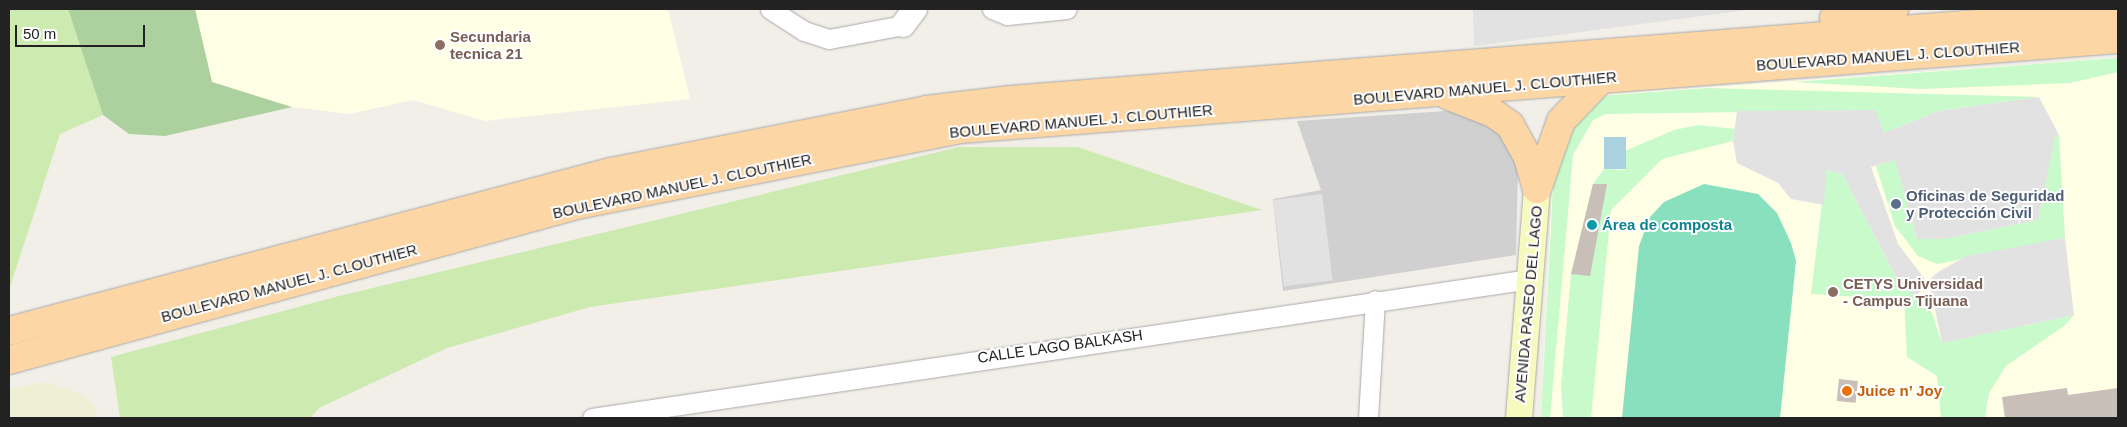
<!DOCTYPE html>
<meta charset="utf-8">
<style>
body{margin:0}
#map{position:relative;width:2127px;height:427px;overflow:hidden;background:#f2efe9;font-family:Arial,sans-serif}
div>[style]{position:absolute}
.education>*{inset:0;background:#ffffe5}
.religious>*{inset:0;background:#d0d0d0}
.farmland>*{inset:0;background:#eef0d5}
.grass>*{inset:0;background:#cdebb0}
.forest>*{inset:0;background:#add19e}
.park>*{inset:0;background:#c8facc}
.pitch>*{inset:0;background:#88e0be}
.parking>*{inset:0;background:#e2e2e2;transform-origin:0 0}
.water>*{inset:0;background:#aad3df;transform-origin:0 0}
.building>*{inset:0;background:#c7bfb8;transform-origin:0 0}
.roads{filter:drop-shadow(0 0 1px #a9a9a9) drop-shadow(0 0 1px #a9a9a9)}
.minor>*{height:19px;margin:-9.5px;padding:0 9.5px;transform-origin:9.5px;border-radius:9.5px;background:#fff}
.tertiary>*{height:24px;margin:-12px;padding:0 12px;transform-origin:12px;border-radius:12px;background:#fff}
.secondary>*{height:26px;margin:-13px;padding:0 13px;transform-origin:13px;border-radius:13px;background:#f7fabf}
.primary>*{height:28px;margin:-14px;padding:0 14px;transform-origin:14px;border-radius:14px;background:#fcd6a4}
.dots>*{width:14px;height:14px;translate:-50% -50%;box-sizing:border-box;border:2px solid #fff;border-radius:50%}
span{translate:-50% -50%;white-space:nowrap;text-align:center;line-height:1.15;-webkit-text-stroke:4px #fff;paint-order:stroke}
.education-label{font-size:15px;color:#785e54;font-weight:700}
.left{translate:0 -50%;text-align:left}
.street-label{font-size:15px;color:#222}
.service-label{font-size:15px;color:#4e5e75;font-weight:700}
.culture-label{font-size:15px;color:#0d838f;font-weight:700}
.food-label{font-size:15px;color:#c56008;font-weight:700}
.frame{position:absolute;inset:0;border:10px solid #222;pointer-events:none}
.scale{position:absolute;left:15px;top:25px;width:130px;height:22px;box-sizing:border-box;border:2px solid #222;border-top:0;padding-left:6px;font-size:15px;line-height:18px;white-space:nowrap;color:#222;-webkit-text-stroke:4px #fff;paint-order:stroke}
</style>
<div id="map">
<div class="education">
<div style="clip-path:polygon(195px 9px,668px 9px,690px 99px,485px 121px,413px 100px,349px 114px,292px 107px,212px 82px)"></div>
<div style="clip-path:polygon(2118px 58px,2118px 418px,1541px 418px,1553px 167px,1609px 94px)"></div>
</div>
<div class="religious">
<div style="clip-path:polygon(1460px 110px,1502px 129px,1518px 168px,1516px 255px,1283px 291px,1273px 199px,1321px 190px,1297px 121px)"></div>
</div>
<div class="farmland">
<div style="clip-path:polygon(44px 382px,78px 392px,94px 406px,97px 418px,9px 418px,9px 389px)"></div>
</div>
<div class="grass">
<div style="clip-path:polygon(9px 9px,68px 9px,103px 115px,60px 134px,9px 290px)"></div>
<div style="clip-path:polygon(959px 147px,1078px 147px,1262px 210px,590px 307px,447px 348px,319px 408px,310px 418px,120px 418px,111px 357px,335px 297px)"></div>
</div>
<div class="forest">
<div style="clip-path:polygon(68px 9px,195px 9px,212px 82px,292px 107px,165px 136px,129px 134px,103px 115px)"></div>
</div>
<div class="park">
<div style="clip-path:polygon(2118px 58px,2118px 72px,2070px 83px,1921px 89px,1794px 82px)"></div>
<div style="clip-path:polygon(1708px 88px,2039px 97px,1938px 111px,1884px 133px,1874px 110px,1606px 114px,1593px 120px,1573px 155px,1550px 418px,1541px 418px,1555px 147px,1600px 96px)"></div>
<div style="clip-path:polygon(1698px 125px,1735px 129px,1733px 141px,1662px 159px,1611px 210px,1591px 418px,1563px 418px,1561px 386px,1571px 274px,1593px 184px,1604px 169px,1625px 170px,1625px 151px,1674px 130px)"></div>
<div style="clip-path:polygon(2059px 135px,2065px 238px,1937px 264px,1918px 256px,1895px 226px,1876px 166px,1895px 159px,1917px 239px,1944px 239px,2038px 220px,2055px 136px)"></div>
<div style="clip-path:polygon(1826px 170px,1843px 175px,1897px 279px,1932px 313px,1942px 343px,2074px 315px,2064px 326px,2006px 366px,1989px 393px,1985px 418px,1941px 418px,1937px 376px,1907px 357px,1904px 300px,1811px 294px)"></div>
</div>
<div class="pitch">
<div style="clip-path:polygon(1704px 184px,1758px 194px,1777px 213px,1791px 243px,1796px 261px,1780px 418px,1622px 418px,1639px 246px,1650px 217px,1664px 202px)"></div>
</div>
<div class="parking">
<div style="clip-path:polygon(1473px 9px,1755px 9px,1474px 46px)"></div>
<div style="clip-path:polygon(2039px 97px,2059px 135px,2055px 137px,2038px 220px,1944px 239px,1917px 239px,1895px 160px,1871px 167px,1898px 244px,1928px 283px,1915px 297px,1897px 279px,1843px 175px,1826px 170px,1824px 205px,1791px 199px,1778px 183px,1737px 163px,1733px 141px,1737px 111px,1875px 110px,1884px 133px,1938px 111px)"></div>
<div style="left:1322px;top:194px;width:87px;height:49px;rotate:83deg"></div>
<div style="clip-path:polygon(2065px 238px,2074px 315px,1942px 343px,1929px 280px,1938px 272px,1966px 256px)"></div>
</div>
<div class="water">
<div style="left:1604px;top:137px;width:22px;height:32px"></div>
</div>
<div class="building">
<div style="clip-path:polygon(1593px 184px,1607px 184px,1590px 276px,1571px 274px)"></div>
<div style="left:1839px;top:379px;width:19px;height:22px;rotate:6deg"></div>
<div style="clip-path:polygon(2067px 388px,2068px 395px,2118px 388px,2118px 418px,2005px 418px,2002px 397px)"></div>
</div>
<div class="roads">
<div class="minor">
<div style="left:770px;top:9px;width:40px;rotate:32.9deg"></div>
<div style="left:804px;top:31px;width:26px;rotate:18deg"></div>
<div style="left:829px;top:39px;width:75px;rotate:-10.7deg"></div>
<div style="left:992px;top:9px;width:16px;rotate:22deg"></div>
<div style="left:1007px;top:15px;width:60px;rotate:-5.7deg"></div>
<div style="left:592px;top:418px;width:948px;rotate:-8.43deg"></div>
<div style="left:1368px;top:418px;width:118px;rotate:-86.6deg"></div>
</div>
<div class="tertiary">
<div style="left:903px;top:25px;width:20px;rotate:-53deg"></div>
</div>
<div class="secondary">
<div style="left:1519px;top:418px;width:230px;rotate:-85.5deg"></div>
</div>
<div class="primary">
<div style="left:1834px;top:18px;width:61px;rotate:-8.5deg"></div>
<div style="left:1449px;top:96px;width:47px;rotate:21.1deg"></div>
<div style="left:1493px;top:113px;width:21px;rotate:35deg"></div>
<div style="left:1510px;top:125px;width:38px;rotate:61deg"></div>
<div style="left:1528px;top:158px;width:32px;rotate:74deg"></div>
<div style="left:1537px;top:189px;width:72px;rotate:-70.6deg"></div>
<div style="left:1561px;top:121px;width:59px;rotate:-46.4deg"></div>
<div style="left:9px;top:331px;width:623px;rotate:-14.8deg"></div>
<div style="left:611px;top:172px;width:321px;rotate:-11.1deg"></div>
<div style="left:926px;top:110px;width:85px;rotate:-6.8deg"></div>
<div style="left:1010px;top:100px;width:1111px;rotate:-4.49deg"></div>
<div style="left:9px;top:360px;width:589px;rotate:-15.26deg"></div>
<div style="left:577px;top:205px;width:391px;rotate:-11.2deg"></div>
<div style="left:961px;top:129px;width:1160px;rotate:-4.45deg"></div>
</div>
</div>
<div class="dots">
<div style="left:440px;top:45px;background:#8d6e63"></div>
<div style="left:1896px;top:204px;background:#5c6f8a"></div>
<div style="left:1592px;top:225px;background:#0f9aa8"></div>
<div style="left:1833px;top:292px;background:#8d6e63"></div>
<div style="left:1847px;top:391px;background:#e8710a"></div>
</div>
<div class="education-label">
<span class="left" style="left:450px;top:45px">Secundaria<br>tecnica 21</span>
<span class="left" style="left:1843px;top:292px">CETYS Universidad<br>- Campus Tijuana</span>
</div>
<div class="street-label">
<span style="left:1888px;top:56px;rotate:-4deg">BOULEVARD MANUEL J. CLOUTHIER</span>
<span style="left:1485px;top:88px;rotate:-5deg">BOULEVARD MANUEL J. CLOUTHIER</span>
<span style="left:1081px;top:121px;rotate:-5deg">BOULEVARD MANUEL J. CLOUTHIER</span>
<span style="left:682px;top:186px;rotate:-12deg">BOULEVARD MANUEL J. CLOUTHIER</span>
<span style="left:289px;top:283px;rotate:-15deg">BOULEVARD MANUEL J. CLOUTHIER</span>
<span style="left:1528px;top:304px;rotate:-85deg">AVENIDA PASEO DEL LAGO</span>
<span style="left:1060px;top:346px;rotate:-8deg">CALLE LAGO BALKASH</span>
</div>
<div class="service-label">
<span class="left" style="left:1906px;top:204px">Oficinas de Seguridad<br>y Protección Civil</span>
</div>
<div class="culture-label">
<span class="left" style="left:1602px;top:225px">Área de composta</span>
</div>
<div class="food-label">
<span class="left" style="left:1857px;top:391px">Juice n’ Joy</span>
</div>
<div class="frame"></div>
<div class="scale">50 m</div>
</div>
